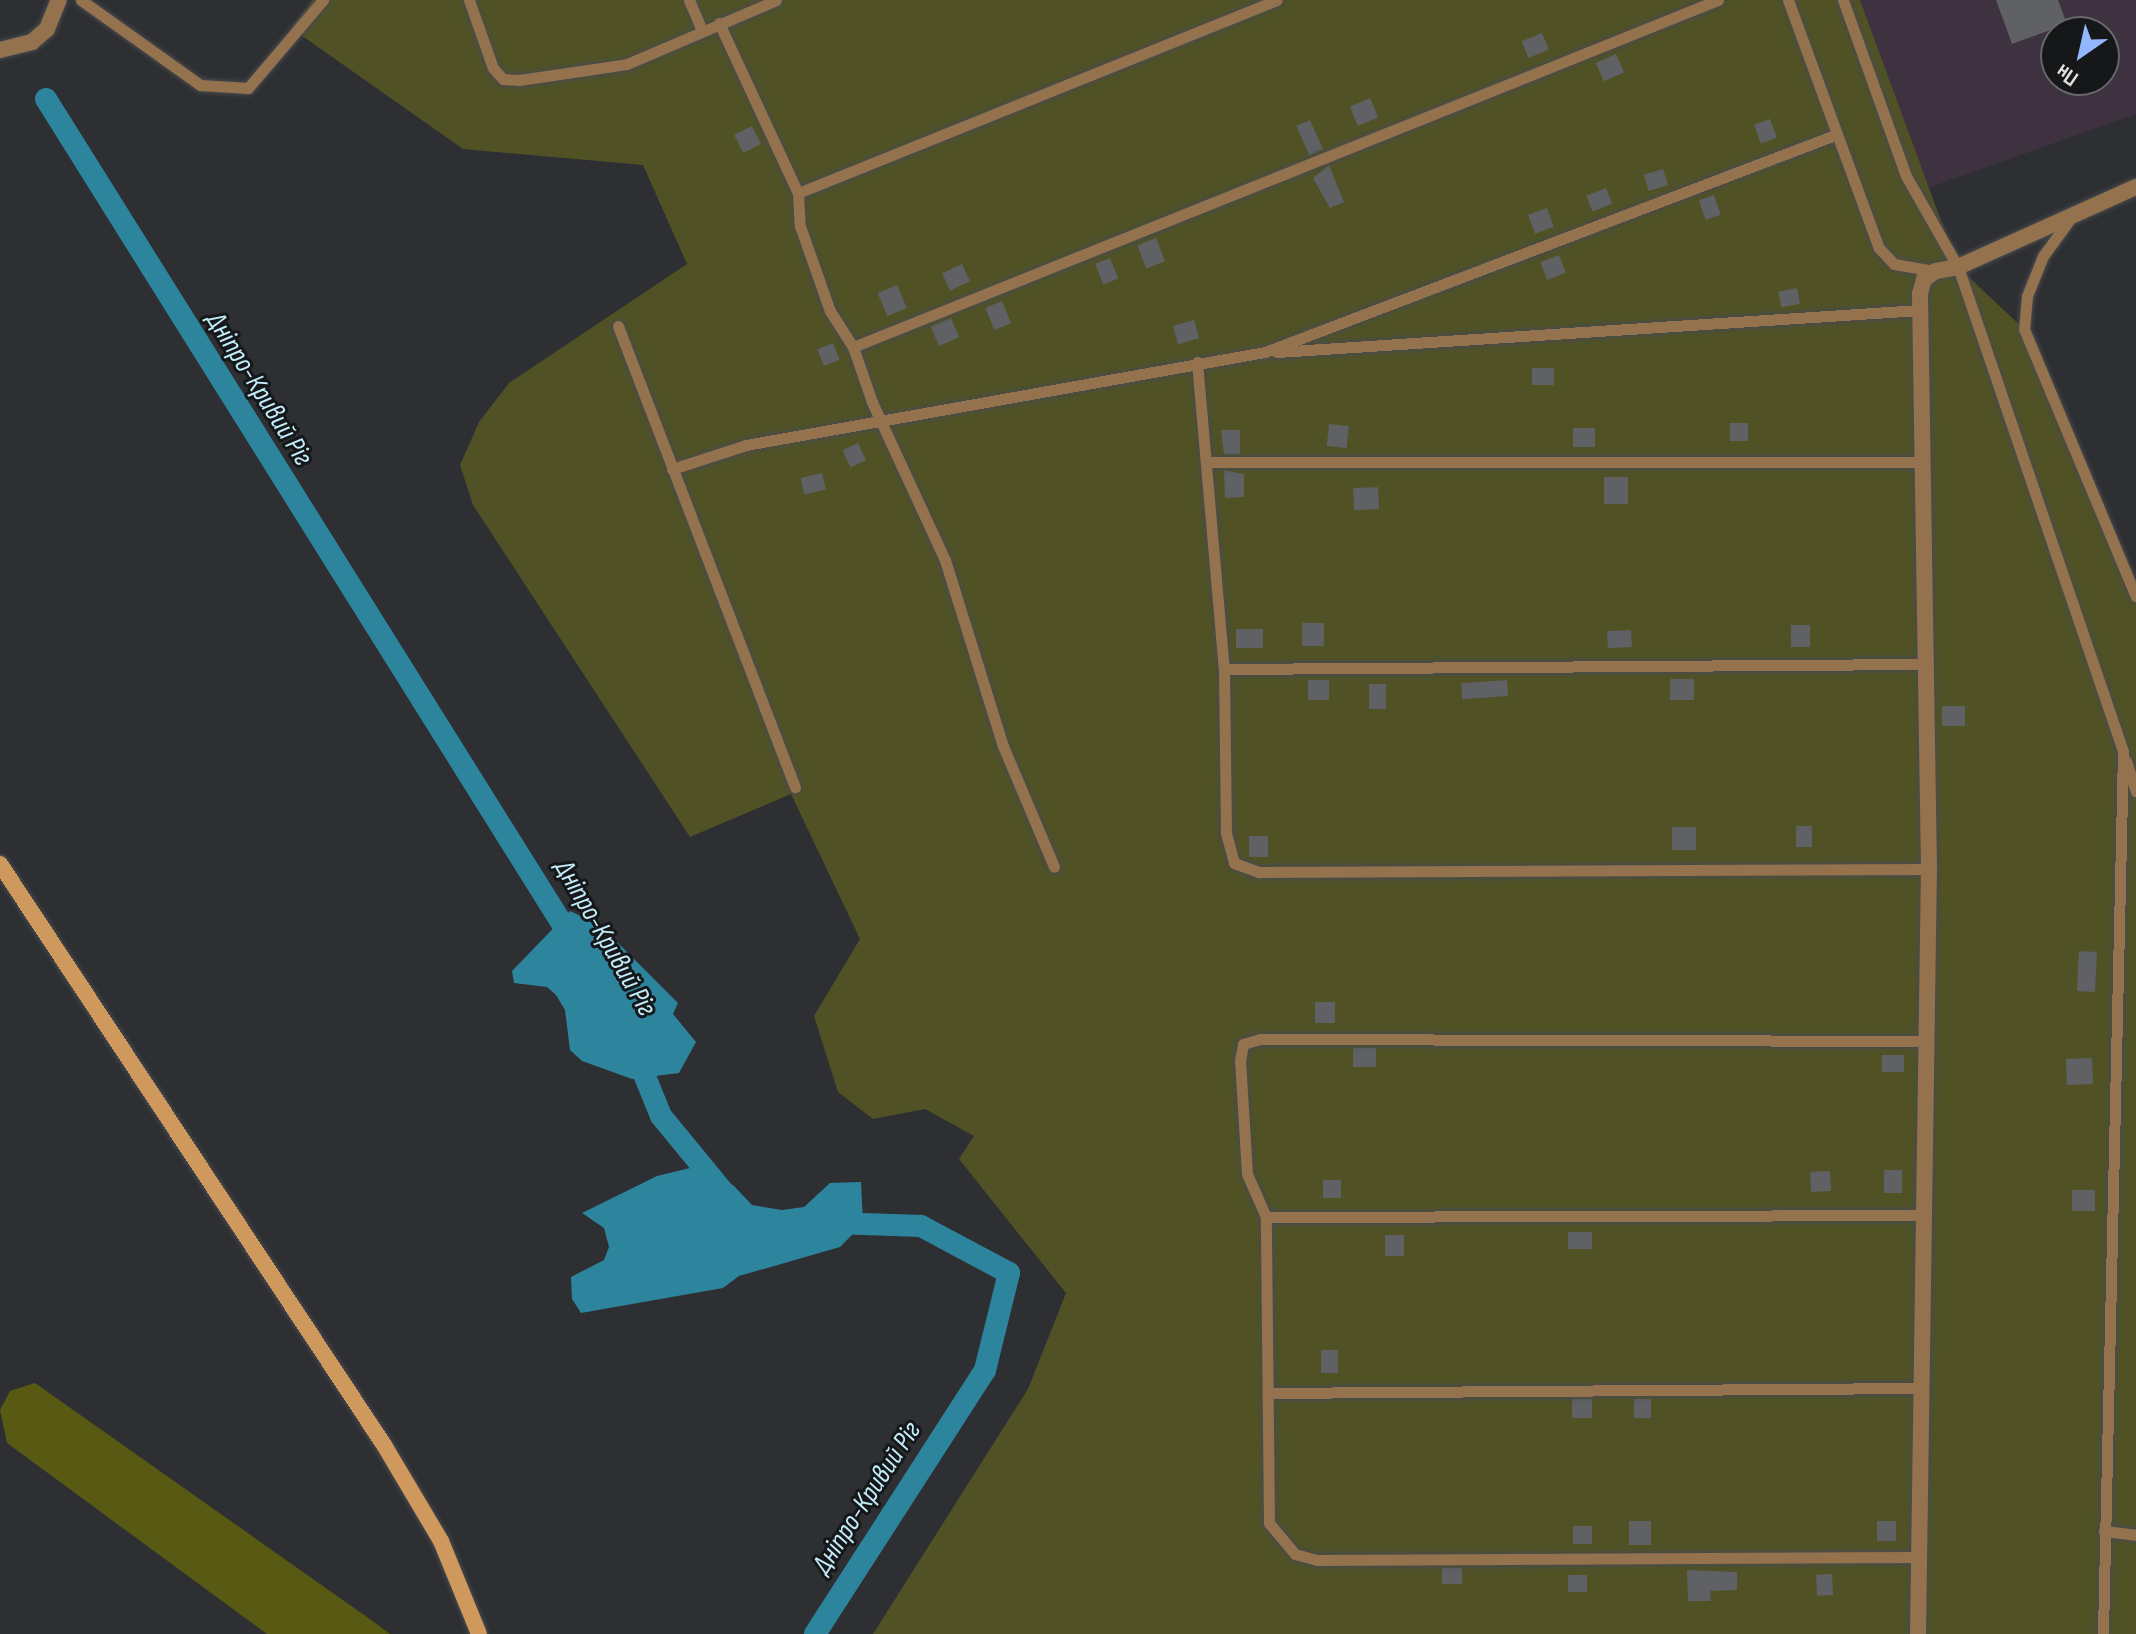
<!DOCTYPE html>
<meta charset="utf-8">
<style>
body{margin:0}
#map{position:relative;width:2136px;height:1634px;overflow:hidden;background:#2d2f32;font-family:"Sofia Sans Condensed",sans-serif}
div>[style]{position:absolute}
.industrial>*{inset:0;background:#3e3240}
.green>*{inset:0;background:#505226}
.forest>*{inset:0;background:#585a14}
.water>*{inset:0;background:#2d859d}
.canal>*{height:22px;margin:-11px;padding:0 11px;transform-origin:11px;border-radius:11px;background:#2d859d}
.building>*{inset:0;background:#5f6164;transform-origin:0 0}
.roads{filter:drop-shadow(0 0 2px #494b4e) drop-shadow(0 0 2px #494b4e)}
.service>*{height:11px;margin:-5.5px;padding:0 5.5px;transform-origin:5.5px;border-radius:5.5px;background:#95724e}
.minor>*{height:16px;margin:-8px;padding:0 8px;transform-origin:8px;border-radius:8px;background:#95724e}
.secondary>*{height:16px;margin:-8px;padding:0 8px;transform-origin:8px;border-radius:8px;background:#cf985c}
span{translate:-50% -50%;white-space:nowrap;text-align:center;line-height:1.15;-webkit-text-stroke:6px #161718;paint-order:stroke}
.water-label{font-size:28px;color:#c2ecfa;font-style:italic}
.north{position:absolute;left:2040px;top:16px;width:80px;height:80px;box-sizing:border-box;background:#161718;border:2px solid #666768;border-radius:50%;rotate:214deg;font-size:22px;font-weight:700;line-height:32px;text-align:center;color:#dedfe1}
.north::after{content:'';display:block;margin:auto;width:28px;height:36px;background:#92b7fd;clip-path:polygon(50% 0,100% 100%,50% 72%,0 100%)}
</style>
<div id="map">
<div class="industrial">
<div style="clip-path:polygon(evenodd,1860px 0,2136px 0,2136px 114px,1928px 188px,1860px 0,2056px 32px,2104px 32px,2104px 80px,2056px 80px,2056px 32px)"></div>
</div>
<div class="green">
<div style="clip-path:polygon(313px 0,1860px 0,1958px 267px,2024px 329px,2136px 596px,2136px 1634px,873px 1634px,1028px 1389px,1066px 1293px,959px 1159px,974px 1136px,925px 1109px,873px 1119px,838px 1092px,814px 1016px,860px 939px,791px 794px,690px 837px,473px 505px,460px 465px,479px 422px,509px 383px,687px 264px,643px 165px,463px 149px,291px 28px)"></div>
</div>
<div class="forest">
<div style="clip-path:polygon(35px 1383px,374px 1622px,390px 1634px,267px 1634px,7px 1443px,0 1410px,10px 1391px)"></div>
</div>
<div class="water">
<div style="clip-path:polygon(570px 911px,600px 925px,678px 1003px,673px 1014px,696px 1042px,679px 1073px,632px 1079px,582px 1061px,570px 1050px,565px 1010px,556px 995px,547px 987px,514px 983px,512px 971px)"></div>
<div style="clip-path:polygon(690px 1168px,733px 1185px,752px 1205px,782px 1210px,804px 1207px,830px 1183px,861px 1182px,863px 1224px,840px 1247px,739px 1276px,723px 1288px,581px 1313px,572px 1299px,571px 1277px,604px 1260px,609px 1247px,604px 1228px,582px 1213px,657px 1176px)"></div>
</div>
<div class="canal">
<div style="left:46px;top:99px;width:999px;rotate:57.96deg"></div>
<div style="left:635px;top:1052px;width:69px;rotate:67.9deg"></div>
<div style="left:661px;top:1116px;width:101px;rotate:50.6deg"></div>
<div style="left:815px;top:1634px;width:314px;rotate:-57.2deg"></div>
<div style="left:985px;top:1370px;width:100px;rotate:-76.1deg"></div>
<div style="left:1009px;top:1273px;width:100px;rotate:-151.9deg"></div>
<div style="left:921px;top:1226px;width:86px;rotate:-178deg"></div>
</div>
<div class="building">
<div style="clip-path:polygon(1996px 0,2058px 0,2067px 24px,2012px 44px)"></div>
<div style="left:1542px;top:33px;width:18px;height:22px;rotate:68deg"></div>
<div style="left:1616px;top:54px;width:20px;height:22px;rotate:66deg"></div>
<div style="left:1370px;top:98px;width:21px;height:22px;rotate:67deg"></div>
<div style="left:1770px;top:119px;width:20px;height:17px;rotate:70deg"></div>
<div style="left:1310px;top:120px;width:32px;height:15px;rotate:66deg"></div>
<div style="left:752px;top:126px;width:20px;height:20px;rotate:63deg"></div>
<div style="clip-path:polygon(1329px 165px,1344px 202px,1330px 208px,1313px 178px)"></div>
<div style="left:1663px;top:169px;width:17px;height:20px;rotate:73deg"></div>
<div style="left:1606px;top:188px;width:17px;height:21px;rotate:69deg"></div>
<div style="left:1714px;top:195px;width:21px;height:16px;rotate:71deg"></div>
<div style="left:1547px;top:208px;width:20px;height:20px;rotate:70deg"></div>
<div style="left:1156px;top:238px;width:25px;height:20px;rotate:69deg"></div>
<div style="left:1559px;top:255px;width:19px;height:20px;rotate:69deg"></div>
<div style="left:1110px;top:258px;width:22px;height:16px;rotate:68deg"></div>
<div style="left:962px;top:264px;width:19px;height:22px;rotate:65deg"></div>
<div style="left:897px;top:285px;width:25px;height:21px;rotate:67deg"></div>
<div style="left:1797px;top:288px;width:16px;height:19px;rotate:79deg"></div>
<div style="left:1002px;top:301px;width:24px;height:18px;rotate:68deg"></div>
<div style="left:951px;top:318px;width:21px;height:22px;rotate:67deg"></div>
<div style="left:1194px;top:320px;width:19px;height:22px;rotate:74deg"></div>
<div style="left:833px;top:343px;width:18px;height:17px;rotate:68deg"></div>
<div style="left:1532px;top:368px;width:22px;height:17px"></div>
<div style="left:1748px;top:423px;width:18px;height:18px;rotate:90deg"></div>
<div style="left:1329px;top:424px;width:20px;height:22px;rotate:6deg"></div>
<div style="left:1573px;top:428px;width:22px;height:19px"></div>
<div style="clip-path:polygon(1221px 430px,1240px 430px,1240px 454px,1224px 454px)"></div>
<div style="left:858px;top:443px;width:19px;height:17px;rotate:65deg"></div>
<div style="clip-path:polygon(1224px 470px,1244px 474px,1244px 497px,1225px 498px)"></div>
<div style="left:822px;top:473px;width:17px;height:22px;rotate:77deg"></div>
<div style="left:1628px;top:477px;width:27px;height:24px;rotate:90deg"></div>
<div style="left:1378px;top:487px;width:22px;height:25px;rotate:87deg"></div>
<div style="left:1302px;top:623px;width:22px;height:23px"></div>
<div style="left:1791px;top:625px;width:19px;height:22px"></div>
<div style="left:1263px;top:629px;width:19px;height:27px;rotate:90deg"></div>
<div style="left:1631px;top:630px;width:17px;height:24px;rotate:87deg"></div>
<div style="left:1670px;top:679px;width:24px;height:21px"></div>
<div style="left:1308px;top:680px;width:21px;height:20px"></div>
<div style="left:1507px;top:680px;width:16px;height:46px;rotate:86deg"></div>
<div style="left:1369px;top:684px;width:17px;height:25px"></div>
<div style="left:1942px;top:706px;width:23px;height:20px"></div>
<div style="left:1796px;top:826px;width:16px;height:21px"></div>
<div style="left:1696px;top:827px;width:23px;height:24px;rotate:90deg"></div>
<div style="left:1249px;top:836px;width:19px;height:21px"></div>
<div style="left:2079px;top:951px;width:18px;height:40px;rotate:3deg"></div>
<div style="left:1335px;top:1002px;width:21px;height:20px;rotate:90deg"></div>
<div style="left:1353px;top:1048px;width:23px;height:19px"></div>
<div style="left:1904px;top:1055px;width:17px;height:22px;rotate:90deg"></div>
<div style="left:2092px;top:1058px;width:26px;height:26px;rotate:88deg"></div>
<div style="left:1884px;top:1170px;width:18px;height:23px"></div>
<div style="left:1830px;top:1171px;width:20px;height:20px;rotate:87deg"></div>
<div style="left:1323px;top:1180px;width:18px;height:18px"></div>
<div style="left:2072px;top:1190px;width:23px;height:21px"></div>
<div style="left:1592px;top:1232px;width:17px;height:24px;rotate:90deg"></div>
<div style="left:1404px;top:1235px;width:21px;height:19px;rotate:90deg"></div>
<div style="left:1321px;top:1350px;width:17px;height:23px"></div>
<div style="left:1572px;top:1399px;width:20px;height:19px"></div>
<div style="left:1634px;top:1399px;width:17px;height:19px"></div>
<div style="left:1629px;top:1521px;width:22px;height:24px"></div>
<div style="left:1877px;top:1521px;width:19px;height:20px"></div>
<div style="left:1573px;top:1526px;width:19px;height:18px"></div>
<div style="left:1442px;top:1568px;width:20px;height:16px"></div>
<div style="clip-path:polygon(1687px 1570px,1737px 1572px,1737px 1590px,1710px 1591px,1711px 1601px,1688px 1601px)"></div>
<div style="left:1832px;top:1574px;width:21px;height:16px;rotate:87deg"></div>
<div style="left:1568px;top:1575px;width:19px;height:17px"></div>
</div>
<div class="roads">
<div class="service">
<div style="left:81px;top:0;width:146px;rotate:35.5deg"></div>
<div style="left:200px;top:85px;width:48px;rotate:3.6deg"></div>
<div style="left:248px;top:88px;width:116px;rotate:-49.6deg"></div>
<div style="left:469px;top:0;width:72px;rotate:70.6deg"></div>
<div style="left:493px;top:68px;width:15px;rotate:48deg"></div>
<div style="left:503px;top:79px;width:16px;rotate:4deg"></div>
<div style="left:519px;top:80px;width:109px;rotate:-8.4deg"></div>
<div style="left:627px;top:64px;width:162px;rotate:-23.2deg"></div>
<div style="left:689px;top:0;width:33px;rotate:67deg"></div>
<div style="left:1788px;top:0;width:264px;rotate:69.9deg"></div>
<div style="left:1879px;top:248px;width:22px;rotate:47deg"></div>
<div style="left:1894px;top:264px;width:42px;rotate:9.7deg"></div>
<div style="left:1843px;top:0;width:187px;rotate:70.3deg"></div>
<div style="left:1906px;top:176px;width:105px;rotate:60.3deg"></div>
<div style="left:1958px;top:267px;width:511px;rotate:71.18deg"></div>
<div style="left:2123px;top:751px;width:883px;rotate:91.3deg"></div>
<div style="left:719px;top:23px;width:187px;rotate:65.1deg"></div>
<div style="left:798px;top:193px;width:33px;rotate:87deg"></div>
<div style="left:800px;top:226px;width:90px;rotate:70.6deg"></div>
<div style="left:830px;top:311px;width:43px;rotate:57.4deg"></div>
<div style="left:853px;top:347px;width:58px;rotate:70.9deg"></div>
<div style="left:872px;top:402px;width:174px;rotate:65.2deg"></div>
<div style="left:945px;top:560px;width:195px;rotate:72.7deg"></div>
<div style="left:1003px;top:746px;width:131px;rotate:67.1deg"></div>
<div style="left:798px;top:193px;width:516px;rotate:-21.95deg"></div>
<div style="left:2070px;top:219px;width:46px;rotate:126.1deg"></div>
<div style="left:2043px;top:256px;width:43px;rotate:111.8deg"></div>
<div style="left:2027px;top:296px;width:33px;rotate:95deg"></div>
<div style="left:2024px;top:329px;width:290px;rotate:67.3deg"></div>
<div style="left:618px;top:326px;width:494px;rotate:69deg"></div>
<div style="left:853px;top:347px;width:932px;rotate:-21.86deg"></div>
<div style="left:1277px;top:352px;width:644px;rotate:-3.74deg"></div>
<div style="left:1197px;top:362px;width:308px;rotate:85deg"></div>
<div style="left:1224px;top:669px;width:164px;rotate:89.3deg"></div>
<div style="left:1226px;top:833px;width:31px;rotate:75deg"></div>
<div style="left:1234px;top:863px;width:27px;rotate:20deg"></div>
<div style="left:1259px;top:872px;width:670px;rotate:-0.26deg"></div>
<div style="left:1208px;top:462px;width:715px"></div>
<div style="left:672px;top:469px;width:78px;rotate:-18deg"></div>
<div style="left:746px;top:445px;width:527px;rotate:-10.16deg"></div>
<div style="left:1265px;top:352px;width:610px;rotate:-20.84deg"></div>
<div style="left:1224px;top:669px;width:704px;rotate:-0.41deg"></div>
<div style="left:2126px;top:761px;width:32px;rotate:72deg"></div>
<div style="left:1266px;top:1217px;width:659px;rotate:-0.17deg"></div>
<div style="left:1268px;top:1393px;width:653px;rotate:-0.44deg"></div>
<div style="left:2104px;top:1531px;width:32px;rotate:7deg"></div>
<div style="left:1915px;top:1557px;width:598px;rotate:179.71deg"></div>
<div style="left:1317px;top:1560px;width:23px;rotate:-165deg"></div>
<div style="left:1295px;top:1554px;width:40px;rotate:-130deg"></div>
<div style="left:1269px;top:1523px;width:306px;rotate:-90.6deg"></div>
<div style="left:1266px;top:1217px;width:47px;rotate:-113.8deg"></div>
<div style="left:1247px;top:1174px;width:113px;rotate:-93.5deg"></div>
<div style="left:1240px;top:1061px;width:17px;rotate:-80deg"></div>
<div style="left:1243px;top:1044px;width:18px;rotate:-16deg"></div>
<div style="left:1260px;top:1039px;width:667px;rotate:0.17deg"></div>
</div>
<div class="minor">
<div style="left:0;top:50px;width:33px;rotate:-14deg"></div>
<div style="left:32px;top:42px;width:20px;rotate:-41deg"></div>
<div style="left:47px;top:29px;width:31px;rotate:-68deg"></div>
<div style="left:1918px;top:1634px;width:765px;rotate:-89.18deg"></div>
<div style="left:1929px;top:869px;width:575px;rotate:-90.9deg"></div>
<div style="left:1920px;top:294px;width:16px;rotate:-75deg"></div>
<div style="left:1924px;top:279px;width:14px;rotate:-34deg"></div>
<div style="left:1936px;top:271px;width:22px;rotate:-10deg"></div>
<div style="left:1958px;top:267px;width:195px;rotate:-24.2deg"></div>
</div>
<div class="secondary">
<div style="left:0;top:864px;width:696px;rotate:56.54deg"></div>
<div style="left:384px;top:1445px;width:112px;rotate:59.3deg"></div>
<div style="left:441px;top:1541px;width:100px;rotate:67.8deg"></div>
</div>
</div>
<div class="water-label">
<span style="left:259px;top:389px;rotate:58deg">Дніпро-Кривий Ріг</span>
<span style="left:605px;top:938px;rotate:60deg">Дніпро-Кривий Ріг</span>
<span style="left:867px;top:1498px;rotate:-57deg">Дніпро-Кривий Ріг</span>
</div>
<div class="north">Пн</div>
</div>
